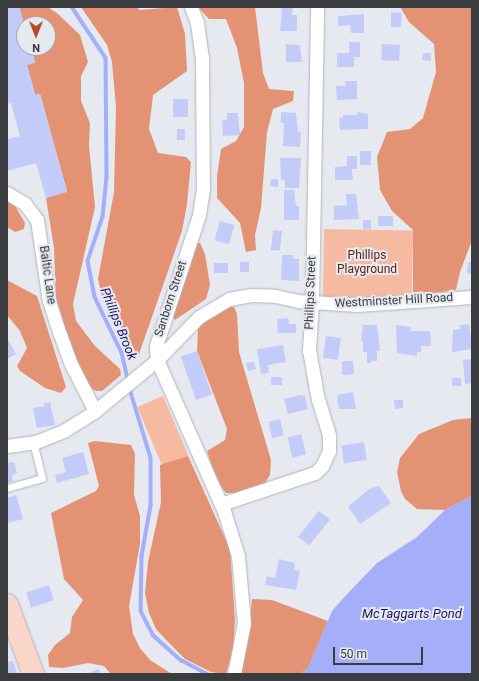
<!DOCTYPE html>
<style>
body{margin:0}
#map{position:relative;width:479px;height:681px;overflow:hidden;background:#e7e9f0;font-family:Roboto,sans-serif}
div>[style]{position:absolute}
.green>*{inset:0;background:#f6b9a2;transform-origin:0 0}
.forest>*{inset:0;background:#e49274}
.water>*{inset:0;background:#a4aef9}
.stream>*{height:3.5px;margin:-1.75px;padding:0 1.75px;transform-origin:1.75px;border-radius:1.75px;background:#a4aef9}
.building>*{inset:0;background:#c3cbf9;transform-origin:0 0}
.roads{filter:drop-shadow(0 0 1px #b2b4bb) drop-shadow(0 0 1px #b2b4bb)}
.lane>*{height:7px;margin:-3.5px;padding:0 3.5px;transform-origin:3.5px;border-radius:3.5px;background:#fff}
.street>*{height:13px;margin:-6.5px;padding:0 6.5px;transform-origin:6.5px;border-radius:6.5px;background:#fff}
.primary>*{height:21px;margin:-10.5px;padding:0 10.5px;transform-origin:10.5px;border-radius:10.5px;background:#f8d6c9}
span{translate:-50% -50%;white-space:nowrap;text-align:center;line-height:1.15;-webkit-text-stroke:4px #e7e9f0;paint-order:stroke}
.park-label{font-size:12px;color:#5a2611}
.street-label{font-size:12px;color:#3b3c3f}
.water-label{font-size:13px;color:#1f166b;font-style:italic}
.frame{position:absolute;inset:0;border:8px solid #3b3c3f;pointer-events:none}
.north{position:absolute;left:16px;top:16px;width:40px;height:40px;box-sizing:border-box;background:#e7e9f0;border:1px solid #a2a4a9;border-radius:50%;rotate:180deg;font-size:11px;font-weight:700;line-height:16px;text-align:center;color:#3b3c3f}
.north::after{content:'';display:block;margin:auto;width:14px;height:18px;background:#b24c21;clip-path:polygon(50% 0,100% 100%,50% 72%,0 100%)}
.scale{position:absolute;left:333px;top:647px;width:90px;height:18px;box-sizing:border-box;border:2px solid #3b3c3f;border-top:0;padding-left:5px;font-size:12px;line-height:14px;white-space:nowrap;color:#3b3c3f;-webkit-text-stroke:3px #e7e9f0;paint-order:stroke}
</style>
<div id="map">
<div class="green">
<div style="left:324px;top:229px;width:89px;height:68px;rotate:1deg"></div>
<div style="left:163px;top:396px;width:65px;height:28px;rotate:67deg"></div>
</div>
<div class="forest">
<div style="clip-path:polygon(19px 7px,48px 7px,58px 14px,80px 35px,88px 62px,81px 76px,81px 101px,90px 123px,89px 146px,95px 207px,73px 304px,76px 321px,95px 346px,120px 369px,121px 375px,102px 391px,96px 391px,88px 386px,76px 364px,56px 299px,54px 248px,46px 198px,67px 191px,40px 94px,35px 95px,27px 65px,35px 62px,31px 48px,48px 48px,48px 24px,24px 24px)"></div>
<div style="clip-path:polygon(81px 7px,136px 7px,140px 10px,177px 7px,185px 34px,187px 71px,153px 95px,149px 129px,158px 153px,186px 157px,191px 162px,187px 204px,182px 231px,138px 357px,129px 339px,103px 301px,98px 279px,114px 192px,116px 107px,112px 62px,107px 45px)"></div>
<div style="clip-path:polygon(198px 7px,255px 7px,263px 73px,269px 89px,294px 91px,293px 101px,273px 109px,267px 132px,261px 208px,255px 235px,256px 250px,246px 252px,240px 223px,217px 198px,217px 176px,221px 149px,236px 141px,244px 127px,244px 83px,237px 48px,226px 19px,209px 19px)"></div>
<div style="clip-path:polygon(400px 7px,472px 7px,472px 240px,460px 272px,456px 290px,413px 296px,413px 230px,392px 211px,380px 190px,377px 157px,387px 132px,410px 129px,423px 118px,436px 72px,434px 44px,409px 22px)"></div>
<div style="clip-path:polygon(7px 200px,15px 206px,25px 223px,24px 229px,15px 232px,7px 227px)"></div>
<div style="clip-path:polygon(197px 243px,200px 243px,205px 254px,210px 285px,206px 299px,175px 320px,173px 316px,191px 249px)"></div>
<div style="clip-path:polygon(7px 280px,37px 296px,66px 387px,61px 393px,45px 388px,20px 371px,17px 366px,27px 348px,20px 331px,7px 315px)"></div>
<div style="clip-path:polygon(230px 307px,234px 307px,237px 314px,239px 352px,271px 460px,270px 475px,265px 483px,236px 493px,226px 493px,217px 481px,207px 451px,225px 440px,227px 429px,197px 351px,198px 328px,204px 320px)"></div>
<div style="clip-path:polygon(472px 418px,472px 496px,445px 510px,417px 509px,405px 499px,401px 491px,397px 472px,400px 458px,419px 434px,453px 420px)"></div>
<div style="clip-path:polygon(95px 441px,131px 445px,135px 454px,134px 495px,140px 516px,140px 544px,129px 606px,133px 634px,140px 648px,150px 660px,172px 674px,111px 674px,104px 666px,88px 663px,63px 668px,49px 667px,48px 655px,55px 645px,70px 633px,72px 617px,83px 600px,64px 579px,51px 513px,96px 491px,99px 486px,88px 443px)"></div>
<div style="clip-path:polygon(188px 456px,230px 549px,235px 620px,233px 650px,226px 674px,211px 672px,185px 659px,168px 642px,156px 629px,149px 613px,145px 593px,148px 562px,161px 502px,160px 465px)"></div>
<div style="clip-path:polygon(252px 599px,272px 600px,328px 621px,308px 668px,300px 674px,239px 674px,249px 630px)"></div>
</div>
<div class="water">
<div style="clip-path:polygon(472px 496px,472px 674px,300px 674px,308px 668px,332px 611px,348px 593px,377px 563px,417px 537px,445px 510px)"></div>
</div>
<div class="stream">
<div style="left:72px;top:7px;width:61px;rotate:56.3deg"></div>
<div style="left:106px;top:58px;width:119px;rotate:89.5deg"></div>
<div style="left:107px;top:177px;width:40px;rotate:95.7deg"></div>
<div style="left:103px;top:217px;width:46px;rotate:108.8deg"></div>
<div style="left:88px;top:261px;width:37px;rotate:79deg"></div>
<div style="left:95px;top:297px;width:62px;rotate:64.3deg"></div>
<div style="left:122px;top:353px;width:28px;rotate:77deg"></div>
<div style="left:129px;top:386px;width:75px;rotate:73deg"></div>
<div style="left:151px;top:458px;width:48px;rotate:90deg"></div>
<div style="left:151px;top:506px;width:51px;rotate:100.2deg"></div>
<div style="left:142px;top:556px;width:55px;rotate:91deg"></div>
<div style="left:141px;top:611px;width:27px;rotate:63deg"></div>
<div style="left:153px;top:635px;width:38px;rotate:42deg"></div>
<div style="left:181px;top:660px;width:30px;rotate:28deg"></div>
</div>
<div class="building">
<div style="clip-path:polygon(7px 7px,19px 7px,24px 24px,24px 48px,31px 48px,35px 63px,27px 65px,35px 95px,40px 94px,67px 192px,46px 198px,36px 163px,7px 171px,7px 139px,20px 136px,11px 103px,7px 104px)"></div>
<div style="clip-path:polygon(282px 7px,293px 7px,292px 15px,297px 15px,297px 31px,280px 31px)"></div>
<div style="clip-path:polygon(391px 12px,402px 13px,401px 27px,391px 27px)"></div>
<div style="clip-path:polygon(364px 14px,364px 33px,351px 33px,350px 25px,338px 26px,338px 16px)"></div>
<div style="clip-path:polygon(349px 42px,360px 42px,360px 57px,354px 57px,354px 67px,337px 67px,337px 53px,349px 53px)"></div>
<div style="clip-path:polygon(286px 44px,300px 45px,302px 62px,286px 62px)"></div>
<div style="left:382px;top:44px;width:18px;height:16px;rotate:3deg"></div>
<div style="clip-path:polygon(423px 53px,431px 53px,431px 61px,422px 60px)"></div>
<div style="clip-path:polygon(345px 81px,357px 81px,357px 99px,337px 100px,336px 86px,346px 86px)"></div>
<div style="left:173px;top:99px;width:15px;height:18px"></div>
<div style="clip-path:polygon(281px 112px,296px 113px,298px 132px,301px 132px,300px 147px,283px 146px,284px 123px,281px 123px)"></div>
<div style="clip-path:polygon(357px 112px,368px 114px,368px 129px,340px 130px,339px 118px,343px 118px,343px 115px,357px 115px)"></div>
<div style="clip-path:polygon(227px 113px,238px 113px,240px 135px,223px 136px,222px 120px,227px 120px)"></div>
<div style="left:177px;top:129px;width:8px;height:11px"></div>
<div style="left:360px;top:151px;width:11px;height:14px"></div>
<div style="clip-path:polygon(347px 156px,357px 156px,357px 169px,352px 169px,353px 180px,335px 180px,335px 167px,347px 166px)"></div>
<div style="clip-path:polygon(280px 158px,301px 158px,299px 188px,285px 188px,285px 180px,281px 180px)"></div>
<div style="clip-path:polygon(274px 179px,278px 179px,278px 187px,270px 186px,271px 180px)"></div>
<div style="clip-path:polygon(284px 190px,294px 190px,296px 206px,299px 206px,299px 220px,284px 220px)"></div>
<div style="clip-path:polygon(346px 194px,356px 194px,359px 219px,334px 220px,334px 206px,347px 205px)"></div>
<div style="left:378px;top:216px;width:15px;height:10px"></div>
<div style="left:363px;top:220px;width:8px;height:9px"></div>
<div style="left:220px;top:221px;width:15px;height:20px;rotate:16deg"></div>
<div style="left:273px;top:230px;width:9px;height:20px;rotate:6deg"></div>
<div style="clip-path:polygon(282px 255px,293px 255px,293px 259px,299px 259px,299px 281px,281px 280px)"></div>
<div style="left:240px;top:262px;width:9px;height:10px"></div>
<div style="clip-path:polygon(468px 262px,472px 263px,472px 274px,467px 273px)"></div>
<div style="left:214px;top:263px;width:14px;height:10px"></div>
<div style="clip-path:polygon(288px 318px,289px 324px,296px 324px,296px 333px,278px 333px,277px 319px)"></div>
<div style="clip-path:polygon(469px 324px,472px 349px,452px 352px,453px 330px,460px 329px,460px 325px)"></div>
<div style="clip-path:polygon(363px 325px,377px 325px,380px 351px,377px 351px,377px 361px,371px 361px,371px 363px,367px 363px,367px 352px,363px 352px,363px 341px,361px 341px)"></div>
<div style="clip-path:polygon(396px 325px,411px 327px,411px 331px,430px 331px,431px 346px,421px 346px,421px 352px,417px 352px,417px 356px,397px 353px)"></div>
<div style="left:326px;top:336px;width:15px;height:22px;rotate:8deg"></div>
<div style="clip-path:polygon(7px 338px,16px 354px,7px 359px)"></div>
<div style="clip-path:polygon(283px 345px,286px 362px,268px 365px,269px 373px,261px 374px,257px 349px)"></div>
<div style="left:197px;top:351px;width:46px;height:17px;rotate:71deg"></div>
<div style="clip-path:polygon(472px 359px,472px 383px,465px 384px,463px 360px)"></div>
<div style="clip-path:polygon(342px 361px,353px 361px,354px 374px,342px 375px)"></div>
<div style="clip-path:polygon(254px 362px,256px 369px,248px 371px,246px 363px)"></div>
<div style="left:271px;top:377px;width:11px;height:8px"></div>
<div style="left:452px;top:378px;width:9px;height:8px"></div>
<div style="clip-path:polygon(353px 392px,356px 409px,339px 409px,337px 395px)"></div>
<div style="clip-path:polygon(301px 395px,305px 396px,308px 409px,288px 414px,284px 399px)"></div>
<div style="clip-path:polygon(394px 400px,403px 400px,403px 408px,395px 409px)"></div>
<div style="clip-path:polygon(50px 402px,55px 425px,37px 428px,33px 408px,45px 406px,44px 403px)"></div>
<div style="left:280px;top:419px;width:17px;height:12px;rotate:77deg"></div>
<div style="left:301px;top:434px;width:21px;height:14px;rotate:76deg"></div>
<div style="left:364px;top:442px;width:18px;height:23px;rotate:81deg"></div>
<div style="clip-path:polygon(83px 452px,89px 474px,57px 483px,55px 475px,66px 472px,62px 458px)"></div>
<div style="clip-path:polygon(7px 459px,9px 463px,14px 462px,17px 473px,12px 475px,13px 481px,7px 483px)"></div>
<div style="clip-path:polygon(379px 486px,391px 503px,360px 524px,348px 507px,369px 489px)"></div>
<div style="clip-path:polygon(16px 495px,23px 519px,8px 523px,7px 498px)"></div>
<div style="left:319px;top:511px;width:14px;height:33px;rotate:39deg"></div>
<div style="clip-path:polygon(279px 559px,295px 563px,294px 570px,300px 571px,296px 590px,265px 585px,267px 576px,275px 578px)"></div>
<div style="left:49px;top:585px;width:16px;height:24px;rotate:72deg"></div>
<div style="clip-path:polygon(13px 661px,17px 674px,7px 674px,7px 662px)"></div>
<div style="clip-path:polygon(99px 669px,100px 674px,86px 674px)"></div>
</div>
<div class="roads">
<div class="lane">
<div style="left:7px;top:488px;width:36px;rotate:-16deg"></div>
<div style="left:42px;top:478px;width:36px;rotate:-104deg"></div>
</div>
<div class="street">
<div style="left:191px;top:7px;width:17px;rotate:69deg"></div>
<div style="left:197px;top:23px;width:34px;rotate:82deg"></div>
<div style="left:202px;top:57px;width:132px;rotate:89.6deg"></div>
<div style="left:203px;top:189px;width:26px;rotate:99deg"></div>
<div style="left:199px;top:215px;width:138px;rotate:108.2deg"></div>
<div style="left:156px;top:346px;width:14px;rotate:86deg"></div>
<div style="left:157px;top:360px;width:165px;rotate:66.1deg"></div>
<div style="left:224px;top:511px;width:47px;rotate:72.7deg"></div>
<div style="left:238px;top:556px;width:67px;rotate:84.9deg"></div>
<div style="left:244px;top:623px;width:52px;rotate:101.1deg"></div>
<div style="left:7px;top:193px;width:21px;rotate:31deg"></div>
<div style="left:25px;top:204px;width:20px;rotate:53deg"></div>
<div style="left:37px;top:220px;width:82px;rotate:81.6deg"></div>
<div style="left:49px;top:301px;width:35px;rotate:72deg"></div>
<div style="left:60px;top:334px;width:32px;rotate:70deg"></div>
<div style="left:71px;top:364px;width:53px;rotate:62.9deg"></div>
<div style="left:7px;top:446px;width:29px;rotate:-8deg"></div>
<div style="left:36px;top:442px;width:31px;rotate:-22deg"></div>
<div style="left:65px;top:430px;width:36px;rotate:-32deg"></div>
<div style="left:95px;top:411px;width:80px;rotate:-39.4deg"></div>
<div style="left:157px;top:360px;width:60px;rotate:-45.7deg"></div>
<div style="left:199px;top:317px;width:35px;rotate:-31deg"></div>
<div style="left:229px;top:299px;width:23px;rotate:-10deg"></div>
<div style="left:252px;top:295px;width:23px;rotate:2deg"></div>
<div style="left:275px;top:296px;width:24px;rotate:12deg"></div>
<div style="left:298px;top:301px;width:59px;rotate:3.9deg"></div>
<div style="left:357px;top:305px;width:115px;rotate:-4deg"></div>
<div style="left:221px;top:504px;width:99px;rotate:-18.3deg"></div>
<div style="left:315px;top:473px;width:10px;rotate:-45deg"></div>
<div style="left:322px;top:466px;width:17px;rotate:-65deg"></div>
<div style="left:329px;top:451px;width:16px;rotate:-90deg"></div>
<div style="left:329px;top:435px;width:37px;rotate:-107deg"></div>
<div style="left:318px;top:400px;width:51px;rotate:-100.2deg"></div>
<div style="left:309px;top:350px;width:48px;rotate:-86.4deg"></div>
<div style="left:312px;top:302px;width:295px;rotate:-89deg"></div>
</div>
<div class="primary">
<div style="left:7px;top:604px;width:75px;rotate:69.6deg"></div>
</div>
</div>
<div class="park-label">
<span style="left:367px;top:263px">Phillips<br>Playground</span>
</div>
<div class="street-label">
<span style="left:47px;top:275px;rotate:82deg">Baltic Lane</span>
<span style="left:311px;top:293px;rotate:-88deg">Phillips Street</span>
<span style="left:171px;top:299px;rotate:-72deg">Sanborn Street</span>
<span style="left:394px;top:301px;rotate:-3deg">Westminster Hill Road</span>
</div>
<div class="water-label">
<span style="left:118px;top:324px;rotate:68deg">Phillips Brook</span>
<span style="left:412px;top:614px">McTaggarts Pond</span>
</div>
<div class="frame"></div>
<div class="north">N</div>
<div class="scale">50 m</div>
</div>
